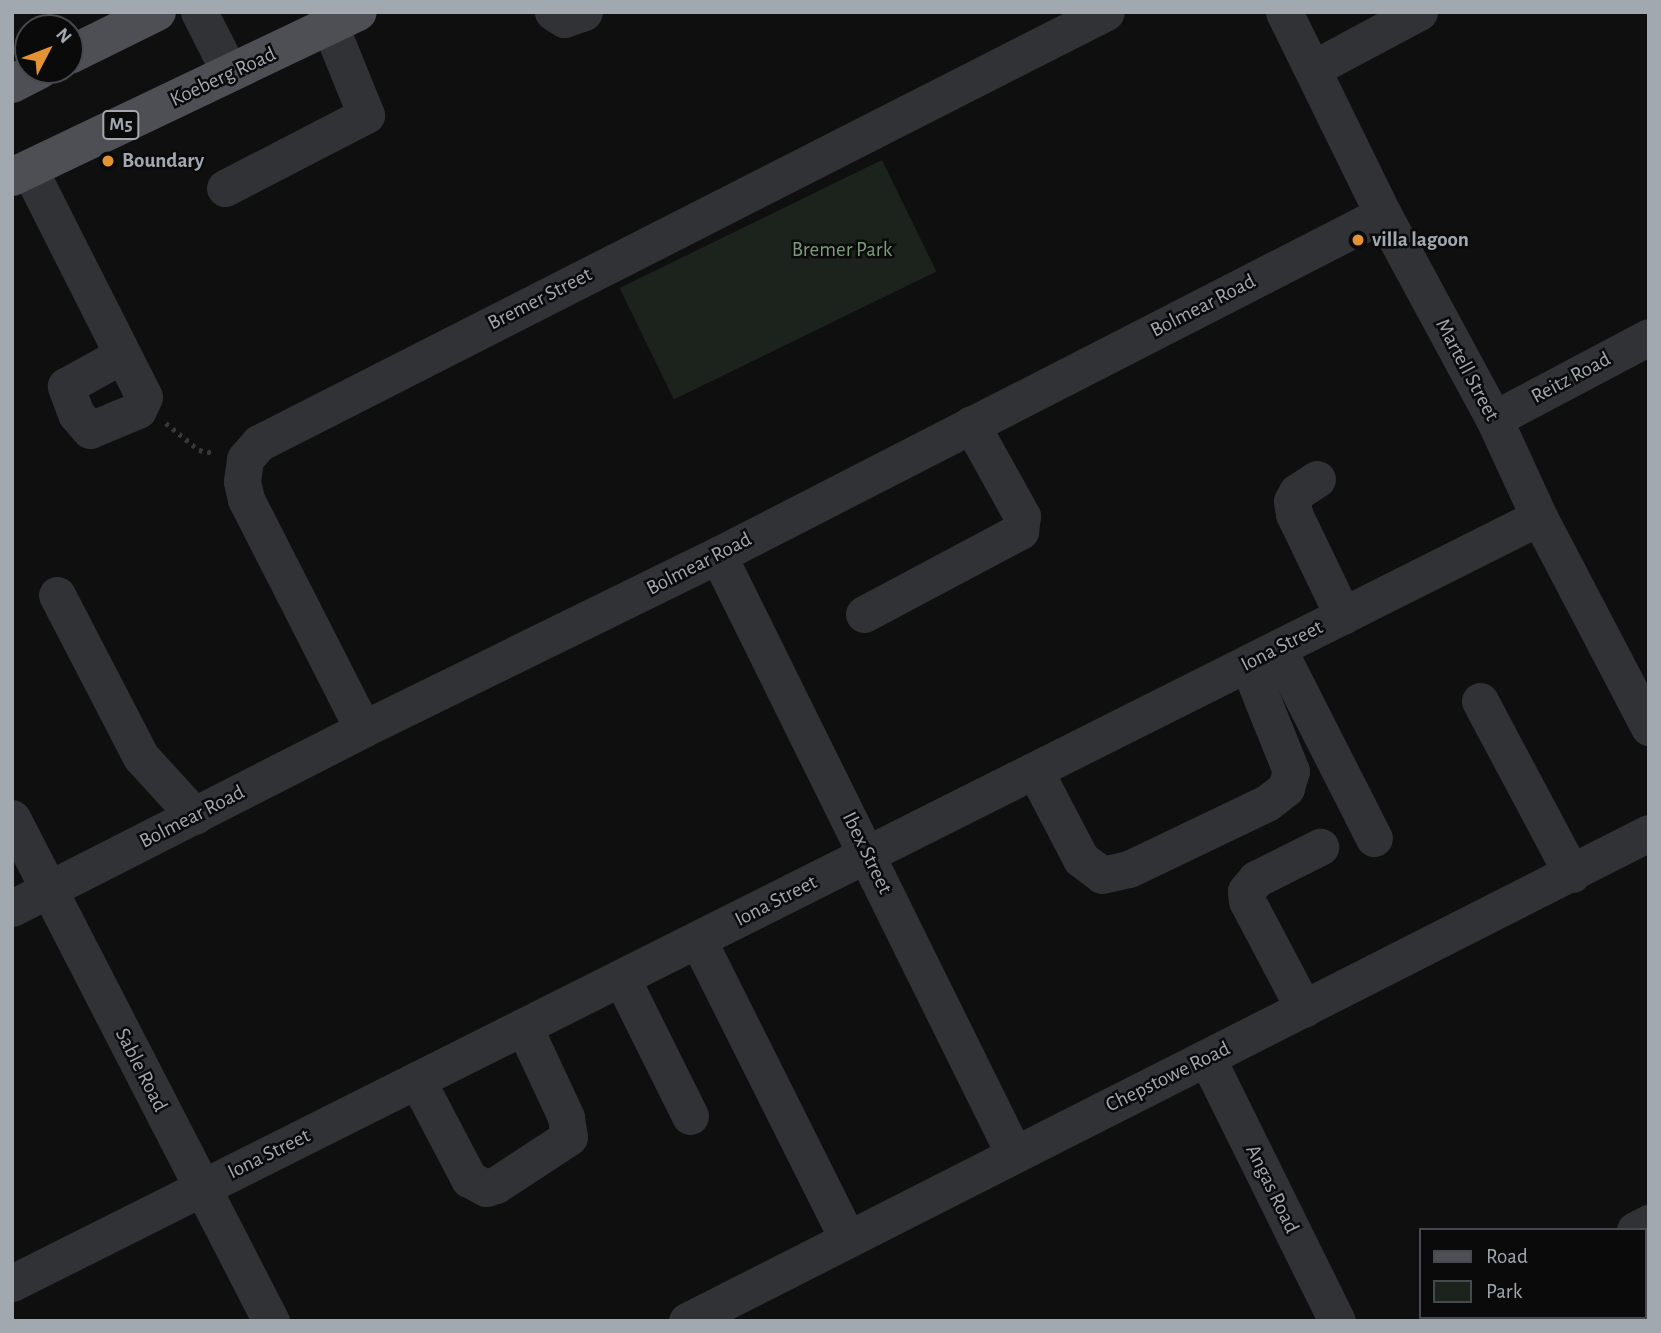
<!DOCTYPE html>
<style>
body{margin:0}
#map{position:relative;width:1661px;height:1333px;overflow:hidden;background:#0f0f10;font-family:"Alegreya Sans",sans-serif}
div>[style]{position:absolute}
.green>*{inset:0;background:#1c231c;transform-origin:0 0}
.path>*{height:4.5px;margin-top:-2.25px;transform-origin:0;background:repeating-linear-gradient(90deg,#37393c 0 3.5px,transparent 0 8.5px)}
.minor>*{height:37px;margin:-18.5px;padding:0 18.5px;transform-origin:18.5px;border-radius:18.5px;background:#313235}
.major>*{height:38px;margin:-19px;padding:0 19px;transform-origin:19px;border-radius:19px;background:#4d4f54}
.dots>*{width:19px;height:19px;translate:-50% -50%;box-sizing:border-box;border:4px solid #0a0a0b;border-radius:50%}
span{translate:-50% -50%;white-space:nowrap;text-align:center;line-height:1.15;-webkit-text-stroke:5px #0a0a0b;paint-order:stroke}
.shield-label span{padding:2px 5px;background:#0a0a0b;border:2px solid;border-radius:5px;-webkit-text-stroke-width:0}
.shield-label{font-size:19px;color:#a1a8b0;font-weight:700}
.street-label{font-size:21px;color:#a1a8b0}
.poi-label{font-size:21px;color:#a1a8b0;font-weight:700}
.left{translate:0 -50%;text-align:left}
.park-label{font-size:21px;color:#7b9b79}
.frame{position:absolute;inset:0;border:14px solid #a1a8b0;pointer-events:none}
.legend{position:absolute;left:1419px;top:1228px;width:228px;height:91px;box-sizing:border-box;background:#0a0a0b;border:2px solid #46494d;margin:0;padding:9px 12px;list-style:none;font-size:21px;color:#a1a8b0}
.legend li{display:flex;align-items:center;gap:14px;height:35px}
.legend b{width:35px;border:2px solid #46494d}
.north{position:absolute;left:14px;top:14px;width:70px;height:70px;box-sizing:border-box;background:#0a0a0b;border:2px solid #46494d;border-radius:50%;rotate:48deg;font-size:19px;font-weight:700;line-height:28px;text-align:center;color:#a1a8b0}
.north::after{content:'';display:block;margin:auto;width:24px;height:32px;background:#e49333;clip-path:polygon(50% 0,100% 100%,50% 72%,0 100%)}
</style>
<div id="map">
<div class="green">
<div style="left:882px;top:160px;width:124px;height:292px;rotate:64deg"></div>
<div style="clip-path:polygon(1649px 1249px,1649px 1321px,1506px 1321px,1645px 1317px)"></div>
</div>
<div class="path">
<div style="left:166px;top:423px;width:43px;rotate:39.3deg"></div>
<div style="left:199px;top:450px;width:15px;rotate:11deg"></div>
</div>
<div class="minor">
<div style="left:199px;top:12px;width:68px;rotate:63.1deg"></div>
<div style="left:553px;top:12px;width:13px;rotate:32deg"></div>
<div style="left:564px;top:19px;width:21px;rotate:-19deg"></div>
<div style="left:1284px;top:12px;width:225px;rotate:63.9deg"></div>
<div style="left:1383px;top:214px;width:233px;rotate:61.6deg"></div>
<div style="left:1494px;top:419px;width:108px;rotate:65.3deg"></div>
<div style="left:1539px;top:517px;width:237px;rotate:62.4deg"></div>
<div style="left:1314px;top:68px;width:119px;rotate:-28.1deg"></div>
<div style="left:29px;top:169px;width:255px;rotate:63.2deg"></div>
<div style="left:144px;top:397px;width:14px;rotate:115deg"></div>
<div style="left:138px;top:410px;width:52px;rotate:157.4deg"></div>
<div style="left:90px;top:430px;width:21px;rotate:-131deg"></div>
<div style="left:76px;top:414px;width:30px;rotate:-110deg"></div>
<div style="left:66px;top:386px;width:64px;rotate:-29deg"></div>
<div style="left:225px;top:188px;width:159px;rotate:-27.4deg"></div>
<div style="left:366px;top:115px;width:96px;rotate:-112deg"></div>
<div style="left:1494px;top:419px;width:175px;rotate:-27.9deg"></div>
<div style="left:1317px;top:479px;width:24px;rotate:147deg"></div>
<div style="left:1297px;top:492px;width:10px;rotate:119deg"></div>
<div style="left:1292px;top:501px;width:13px;rotate:81deg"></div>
<div style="left:1294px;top:514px;width:113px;rotate:64.3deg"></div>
<div style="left:718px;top:555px;width:666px;rotate:63.7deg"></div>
<div style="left:57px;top:595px;width:182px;rotate:62.6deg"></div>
<div style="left:141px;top:757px;width:80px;rotate:47.5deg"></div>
<div style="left:864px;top:614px;width:177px;rotate:-28deg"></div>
<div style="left:1020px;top:531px;width:15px;rotate:-82deg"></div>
<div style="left:1022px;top:516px;width:105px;rotate:-119deg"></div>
<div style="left:1278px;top:649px;width:212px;rotate:63.1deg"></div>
<div style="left:1480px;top:701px;width:196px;rotate:62deg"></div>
<div style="left:363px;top:729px;width:258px;rotate:-117deg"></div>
<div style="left:246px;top:499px;width:18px;rotate:-103deg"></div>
<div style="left:242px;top:481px;width:22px;rotate:-82deg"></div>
<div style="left:245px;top:459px;width:21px;rotate:-49deg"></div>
<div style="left:259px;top:443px;width:950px;rotate:-26.97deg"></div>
<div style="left:1035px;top:771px;width:99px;rotate:62.4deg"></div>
<div style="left:1081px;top:859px;width:26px;rotate:37deg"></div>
<div style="left:1102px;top:875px;width:28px;rotate:-13deg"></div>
<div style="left:1129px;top:869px;width:153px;rotate:-25.6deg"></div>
<div style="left:1267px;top:803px;width:24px;rotate:-38deg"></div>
<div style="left:1286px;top:788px;width:18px;rotate:-74deg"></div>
<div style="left:1291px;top:771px;width:115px;rotate:-111.9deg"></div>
<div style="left:12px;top:818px;width:566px;rotate:62.76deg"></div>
<div style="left:12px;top:908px;width:394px;rotate:-27deg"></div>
<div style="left:363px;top:729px;width:395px;rotate:-26.1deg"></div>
<div style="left:718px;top:555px;width:747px;rotate:-27.15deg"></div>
<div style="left:698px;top:940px;width:333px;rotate:63.4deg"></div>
<div style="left:622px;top:979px;width:153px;rotate:63.6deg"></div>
<div style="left:1304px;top:1009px;width:122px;rotate:-117.8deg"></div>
<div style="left:1247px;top:901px;width:10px;rotate:-96deg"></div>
<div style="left:1246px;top:891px;width:16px;rotate:-50deg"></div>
<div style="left:1256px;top:879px;width:72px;rotate:-26.6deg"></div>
<div style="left:1207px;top:1058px;width:293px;rotate:63.7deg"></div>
<div style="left:417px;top:1080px;width:112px;rotate:62.3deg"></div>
<div style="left:469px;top:1179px;width:19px;rotate:28deg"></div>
<div style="left:486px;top:1188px;width:10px;rotate:-17deg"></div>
<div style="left:496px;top:1185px;width:87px;rotate:-33.3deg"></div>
<div style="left:569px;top:1137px;width:20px;rotate:-99deg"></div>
<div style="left:566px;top:1117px;width:99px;rotate:-115deg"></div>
<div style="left:1635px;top:1230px;width:16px;rotate:-27deg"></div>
<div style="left:12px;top:1283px;width:1708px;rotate:-26.64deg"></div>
<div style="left:687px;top:1321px;width:1079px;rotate:-26.9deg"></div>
<div style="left:1461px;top:1321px;width:8px;rotate:-30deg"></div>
</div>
<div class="major">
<div style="left:70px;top:55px;width:97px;rotate:-26.3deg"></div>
<div style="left:12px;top:84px;width:31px;rotate:-27deg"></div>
<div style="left:12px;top:177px;width:383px;rotate:-25.5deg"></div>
</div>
<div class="dots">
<div style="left:108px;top:161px;background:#e49333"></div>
<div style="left:1358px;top:240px;background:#e49333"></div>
</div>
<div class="shield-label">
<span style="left:121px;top:125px">M5</span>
</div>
<div class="street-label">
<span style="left:223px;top:77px;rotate:-25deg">Koeberg Road</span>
<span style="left:540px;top:299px;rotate:-27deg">Bremer Street</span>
<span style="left:1203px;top:306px;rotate:-27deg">Bolmear Road</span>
<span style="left:1467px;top:370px;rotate:62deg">Martell Street</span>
<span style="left:1571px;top:378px;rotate:-28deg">Reitz Road</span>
<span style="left:699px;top:564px;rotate:-27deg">Bolmear Road</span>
<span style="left:1282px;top:646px;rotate:-27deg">Iona Street</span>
<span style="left:192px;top:817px;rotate:-27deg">Bolmear Road</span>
<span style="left:867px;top:853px;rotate:64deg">Ibex Street</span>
<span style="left:776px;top:901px;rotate:-27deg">Iona Street</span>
<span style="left:141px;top:1070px;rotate:63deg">Sable Road</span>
<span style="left:1168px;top:1077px;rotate:-26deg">Chepstowe Road</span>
<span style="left:269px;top:1154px;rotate:-26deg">Iona Street</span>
<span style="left:1272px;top:1189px;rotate:64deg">Angas Road</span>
</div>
<div class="poi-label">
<span class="left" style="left:122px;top:161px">Boundary</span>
<span class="left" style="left:1372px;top:240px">villa lagoon</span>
</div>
<div class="park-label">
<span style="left:842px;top:250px">Bremer Park</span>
</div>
<div class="frame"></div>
<ul class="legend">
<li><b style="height:9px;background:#4d4f54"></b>Road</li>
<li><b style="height:19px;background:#1c231c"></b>Park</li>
</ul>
<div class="north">N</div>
</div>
